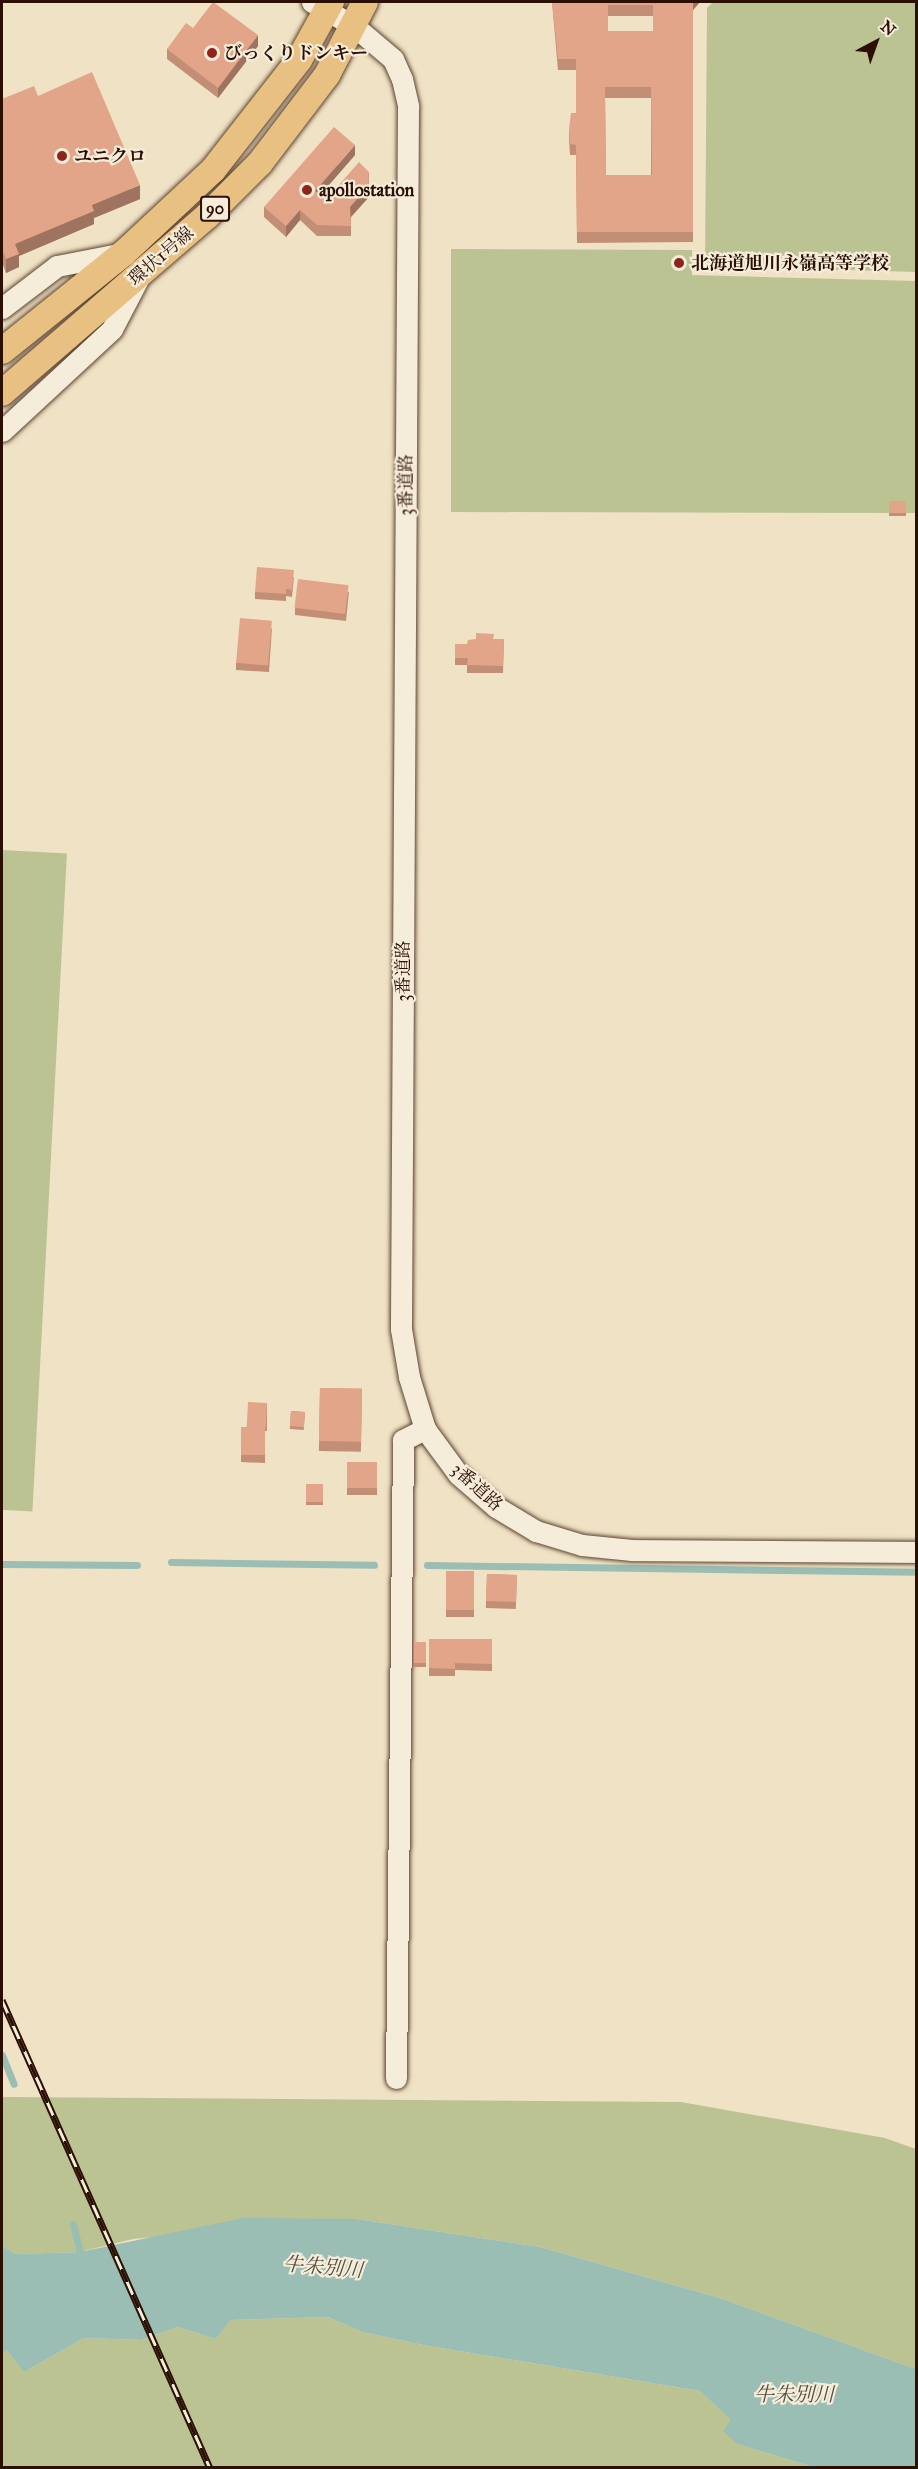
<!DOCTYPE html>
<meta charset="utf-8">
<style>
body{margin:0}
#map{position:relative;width:918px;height:2469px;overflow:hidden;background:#f0e2c4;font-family:"IM FELL Great Primer","Noto Serif JP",serif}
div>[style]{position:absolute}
.green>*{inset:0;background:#bbc393;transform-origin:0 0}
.water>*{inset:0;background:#9abeb3}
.stream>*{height:7px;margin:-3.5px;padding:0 3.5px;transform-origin:3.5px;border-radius:3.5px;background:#9abeb3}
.roads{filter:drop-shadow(0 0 2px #5c4433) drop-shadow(0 0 2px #5c4433)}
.minor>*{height:21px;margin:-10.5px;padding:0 10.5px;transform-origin:10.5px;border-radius:10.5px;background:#f5ecd9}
.major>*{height:26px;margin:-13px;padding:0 13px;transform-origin:13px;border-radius:13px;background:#e8c182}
.rail>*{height:7px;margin-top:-3.5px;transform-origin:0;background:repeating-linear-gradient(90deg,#f5ecd9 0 14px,#2b0f03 0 28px);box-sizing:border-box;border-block:2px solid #2b0f03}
.wall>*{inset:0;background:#c28e76;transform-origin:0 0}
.shaded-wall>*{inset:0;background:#9e7460}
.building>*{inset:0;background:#e2a589;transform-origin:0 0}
.dots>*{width:16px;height:16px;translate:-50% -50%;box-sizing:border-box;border:3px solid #f5ecd9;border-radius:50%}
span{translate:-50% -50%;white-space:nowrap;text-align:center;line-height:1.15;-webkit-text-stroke:4.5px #f5ecd9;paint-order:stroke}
.shield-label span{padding:2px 4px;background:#f5ecd9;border:2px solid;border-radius:4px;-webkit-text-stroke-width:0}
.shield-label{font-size:16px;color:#2b0f03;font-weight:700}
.poi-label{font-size:18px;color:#2b0f03;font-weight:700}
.left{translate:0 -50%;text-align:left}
.street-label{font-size:18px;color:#2b0f03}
.water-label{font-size:20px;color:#524c41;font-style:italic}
.frame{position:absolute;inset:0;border:3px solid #2b0f03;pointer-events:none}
.north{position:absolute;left:846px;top:12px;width:60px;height:60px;-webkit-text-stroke:4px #f5ecd9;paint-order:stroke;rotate:41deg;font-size:16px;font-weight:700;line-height:24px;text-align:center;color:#2b0f03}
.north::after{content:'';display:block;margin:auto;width:21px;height:27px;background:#2b0f03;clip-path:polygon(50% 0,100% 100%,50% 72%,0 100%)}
</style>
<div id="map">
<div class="green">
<div style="clip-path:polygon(713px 2px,916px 2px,916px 272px,705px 266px,707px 8px)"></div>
<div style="clip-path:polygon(451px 249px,692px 250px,692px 275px,916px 281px,916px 513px,451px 512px)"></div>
<div style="left:2px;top:850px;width:65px;height:659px;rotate:3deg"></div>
<div style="clip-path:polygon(2px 2097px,681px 2102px,885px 2138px,916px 2149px,916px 2369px,720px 2298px,540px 2247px,357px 2219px,133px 2239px,80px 2252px,15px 2254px,2px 2245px)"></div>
<div style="clip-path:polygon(328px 2317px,362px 2332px,423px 2345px,700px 2391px,732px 2420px,737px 2444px,813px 2467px,2px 2467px,2px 2354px,7px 2349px,24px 2372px,84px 2338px,141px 2340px,178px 2327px,216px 2339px,231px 2320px)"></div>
</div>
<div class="water">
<div style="clip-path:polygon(243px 2218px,357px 2219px,540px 2247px,720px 2298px,916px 2369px,916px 2467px,813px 2467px,737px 2444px,723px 2431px,731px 2420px,700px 2391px,423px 2345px,362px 2332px,328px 2317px,231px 2320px,216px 2339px,178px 2327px,141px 2340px,84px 2338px,24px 2372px,7px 2350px,2px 2354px,2px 2245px,15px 2254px,80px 2252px)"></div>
</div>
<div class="stream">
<div style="left:171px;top:1562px;width:203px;rotate:0.8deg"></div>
<div style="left:2px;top:1564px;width:135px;rotate:0.4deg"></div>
<div style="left:427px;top:1565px;width:489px;rotate:0.8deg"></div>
<div style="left:2px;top:2055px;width:31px;rotate:68deg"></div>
<div style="left:73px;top:2224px;width:36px;rotate:76deg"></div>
</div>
<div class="roads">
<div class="minor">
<div style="left:312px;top:2px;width:48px;rotate:29.7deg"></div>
<div style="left:354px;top:26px;width:51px;rotate:40.2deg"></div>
<div style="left:393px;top:59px;width:22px;rotate:66deg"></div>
<div style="left:402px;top:79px;width:28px;rotate:77deg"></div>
<div style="left:408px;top:106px;width:1223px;rotate:90.33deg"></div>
<div style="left:401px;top:1329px;width:49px;rotate:80.5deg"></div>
<div style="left:409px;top:1377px;width:54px;rotate:72.9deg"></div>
<div style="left:425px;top:1429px;width:56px;rotate:53.7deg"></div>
<div style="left:458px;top:1474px;width:50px;rotate:41deg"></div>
<div style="left:496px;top:1507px;width:47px;rotate:31deg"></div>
<div style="left:536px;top:1531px;width:48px;rotate:16.9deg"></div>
<div style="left:582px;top:1545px;width:50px;rotate:5.7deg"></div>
<div style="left:632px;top:1550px;width:284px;rotate:0.4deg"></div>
<div style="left:2px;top:308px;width:69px;rotate:-37.4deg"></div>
<div style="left:57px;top:266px;width:68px;rotate:-11deg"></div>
<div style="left:2px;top:431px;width:150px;rotate:-42.8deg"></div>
<div style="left:112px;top:329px;width:56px;rotate:-62.5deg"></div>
<div style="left:396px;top:2078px;width:638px;rotate:-89.37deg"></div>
<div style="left:403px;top:1440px;width:25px;rotate:-27deg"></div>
</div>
<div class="major">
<div style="left:2px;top:351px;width:156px;rotate:-38.8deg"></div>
<div style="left:124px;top:253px;width:122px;rotate:-43deg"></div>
<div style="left:213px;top:170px;width:140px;rotate:-52deg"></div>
<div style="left:299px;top:60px;width:66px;rotate:-61.1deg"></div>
<div style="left:2px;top:393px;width:271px;rotate:-40.8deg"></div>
<div style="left:207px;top:216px;width:75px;rotate:-45deg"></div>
<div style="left:260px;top:163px;width:111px;rotate:-52.7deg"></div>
<div style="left:327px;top:75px;width:82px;rotate:-62.5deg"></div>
</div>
</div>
<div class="rail">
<div style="left:2px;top:2000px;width:512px;rotate:66.04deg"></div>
</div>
<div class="wall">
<div style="clip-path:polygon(evenodd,552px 2px,700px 2px,693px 10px,693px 242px,577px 243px,576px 155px,570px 155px,569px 139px,569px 129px,576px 113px,576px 70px,558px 70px,552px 2px,608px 16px,653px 16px,653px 31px,608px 31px,608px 16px,552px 2px,605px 98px,651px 98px,651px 175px,606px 175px,605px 98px)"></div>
<div style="clip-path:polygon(193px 28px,258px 46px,218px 98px,167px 59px,167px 49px)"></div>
<div style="clip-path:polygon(38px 96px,140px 199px,94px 218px,94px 224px,19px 256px,19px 267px,6px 273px,2px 262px,2px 99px)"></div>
<div style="clip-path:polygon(355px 155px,320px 195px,326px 200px,368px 198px,351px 217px,351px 236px,317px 236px,300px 220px,286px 237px,264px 217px,264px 207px)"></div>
<div style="left:889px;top:501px;width:17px;height:15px"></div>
<div style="clip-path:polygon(294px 577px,292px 597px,286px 596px,286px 601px,255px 599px,255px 592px)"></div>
<div style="clip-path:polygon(349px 592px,346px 621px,295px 615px,295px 608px)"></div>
<div style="clip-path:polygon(272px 628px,269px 672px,236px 670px,236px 663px)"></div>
<div style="clip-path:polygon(493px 639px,504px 639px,503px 673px,467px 673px,467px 665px,455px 665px,455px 644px,467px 644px)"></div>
<div style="left:320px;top:1388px;width:42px;height:63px;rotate:1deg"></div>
<div style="clip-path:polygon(267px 1403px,267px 1431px,265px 1431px,265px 1463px,241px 1462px,241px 1455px,248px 1427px)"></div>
<div style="left:291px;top:1411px;width:14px;height:18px;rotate:4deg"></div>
<div style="left:347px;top:1462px;width:30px;height:33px"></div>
<div style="left:306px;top:1484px;width:17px;height:21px"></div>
<div style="left:474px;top:1571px;width:46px;height:28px;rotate:90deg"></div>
<div style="left:487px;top:1574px;width:30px;height:34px;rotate:2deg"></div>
<div style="clip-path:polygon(429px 1639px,492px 1639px,492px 1671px,455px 1670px,455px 1676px,429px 1676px)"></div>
<div style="left:414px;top:1642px;width:12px;height:25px"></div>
</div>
<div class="shaded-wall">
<div style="clip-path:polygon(693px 2px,700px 2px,693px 10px)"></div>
<div style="clip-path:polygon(258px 35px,258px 46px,218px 98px,218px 88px)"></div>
<div style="clip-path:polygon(355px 145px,355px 155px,315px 201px,315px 191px)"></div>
<div style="clip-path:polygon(369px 172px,368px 198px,350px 218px,350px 207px)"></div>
<div style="clip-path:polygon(140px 185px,140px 199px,94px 218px,94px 224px,19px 256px,19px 267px,6px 273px,6px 259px,15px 244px,92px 205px)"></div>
<div style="clip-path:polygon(300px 210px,300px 220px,286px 237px,286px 226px)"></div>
</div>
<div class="building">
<div style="clip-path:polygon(213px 2px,258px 35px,218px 88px,167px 49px,186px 23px,193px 28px)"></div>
<div style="clip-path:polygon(evenodd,552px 2px,693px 2px,693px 232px,577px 232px,576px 145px,570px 144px,569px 129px,571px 113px,576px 113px,576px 59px,558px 59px,552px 2px,608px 5px,653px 5px,653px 31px,608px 31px,608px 5px,552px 2px,605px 87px,651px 87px,652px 175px,606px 175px,605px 87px)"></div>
<div style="clip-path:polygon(92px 72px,140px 185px,92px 205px,94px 211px,15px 244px,19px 254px,6px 259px,2px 249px,2px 99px,34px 86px,38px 96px)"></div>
<div style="clip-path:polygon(334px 127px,355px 145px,315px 191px,326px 200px,359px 162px,369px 172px,368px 187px,350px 207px,351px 226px,317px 225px,300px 210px,286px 226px,264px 207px)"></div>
<div style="left:889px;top:501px;width:17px;height:12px"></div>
<div style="clip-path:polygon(257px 567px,294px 570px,292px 590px,286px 589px,286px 594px,255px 592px)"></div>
<div style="left:298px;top:579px;width:51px;height:29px;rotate:7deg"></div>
<div style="left:240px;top:618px;width:32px;height:45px;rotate:5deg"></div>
<div style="clip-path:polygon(476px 633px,494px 634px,493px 639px,504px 639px,503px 666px,467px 665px,468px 658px,455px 658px,455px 644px,467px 644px,468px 640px,476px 639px)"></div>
<div style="left:320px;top:1388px;width:42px;height:53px;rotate:1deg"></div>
<div style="left:248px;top:1402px;width:19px;height:25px;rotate:3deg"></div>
<div style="left:291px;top:1411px;width:14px;height:15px;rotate:4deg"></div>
<div style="left:241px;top:1427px;width:24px;height:28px"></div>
<div style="left:347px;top:1462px;width:30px;height:26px"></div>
<div style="left:306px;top:1484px;width:17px;height:18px"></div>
<div style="left:474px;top:1571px;width:39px;height:28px;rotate:90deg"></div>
<div style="left:487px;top:1574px;width:30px;height:27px;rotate:2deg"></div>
<div style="clip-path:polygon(429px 1639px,492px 1639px,492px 1664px,455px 1663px,455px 1669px,429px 1668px)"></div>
<div style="left:414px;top:1642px;width:12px;height:21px"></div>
</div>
<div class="dots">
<div style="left:212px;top:53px;background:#8f2418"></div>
<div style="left:62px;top:156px;background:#8f2418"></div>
<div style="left:307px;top:190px;background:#8f2418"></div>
<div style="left:679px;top:263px;background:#8f2418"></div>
</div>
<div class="shield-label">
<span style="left:215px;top:209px">90</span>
</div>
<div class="poi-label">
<span class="left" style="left:224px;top:53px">びっくりドンキー</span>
<span class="left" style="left:74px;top:156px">ユニクロ</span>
<span class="left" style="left:319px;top:190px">apollostation</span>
<span class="left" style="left:691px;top:263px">北海道旭川永嶺高等学校</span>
</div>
<div class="street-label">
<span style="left:161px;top:256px;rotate:-41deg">環状1号線</span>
<span style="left:406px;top:485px;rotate:-90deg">3番道路</span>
<span style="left:403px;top:971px;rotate:-90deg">3番道路</span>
<span style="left:477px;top:1487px;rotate:42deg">3番道路</span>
</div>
<div class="water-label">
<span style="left:323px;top:2267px;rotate:5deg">牛朱別川</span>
<span style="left:794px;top:2394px">牛朱別川</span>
</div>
<div class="frame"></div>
<div class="north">N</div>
</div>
